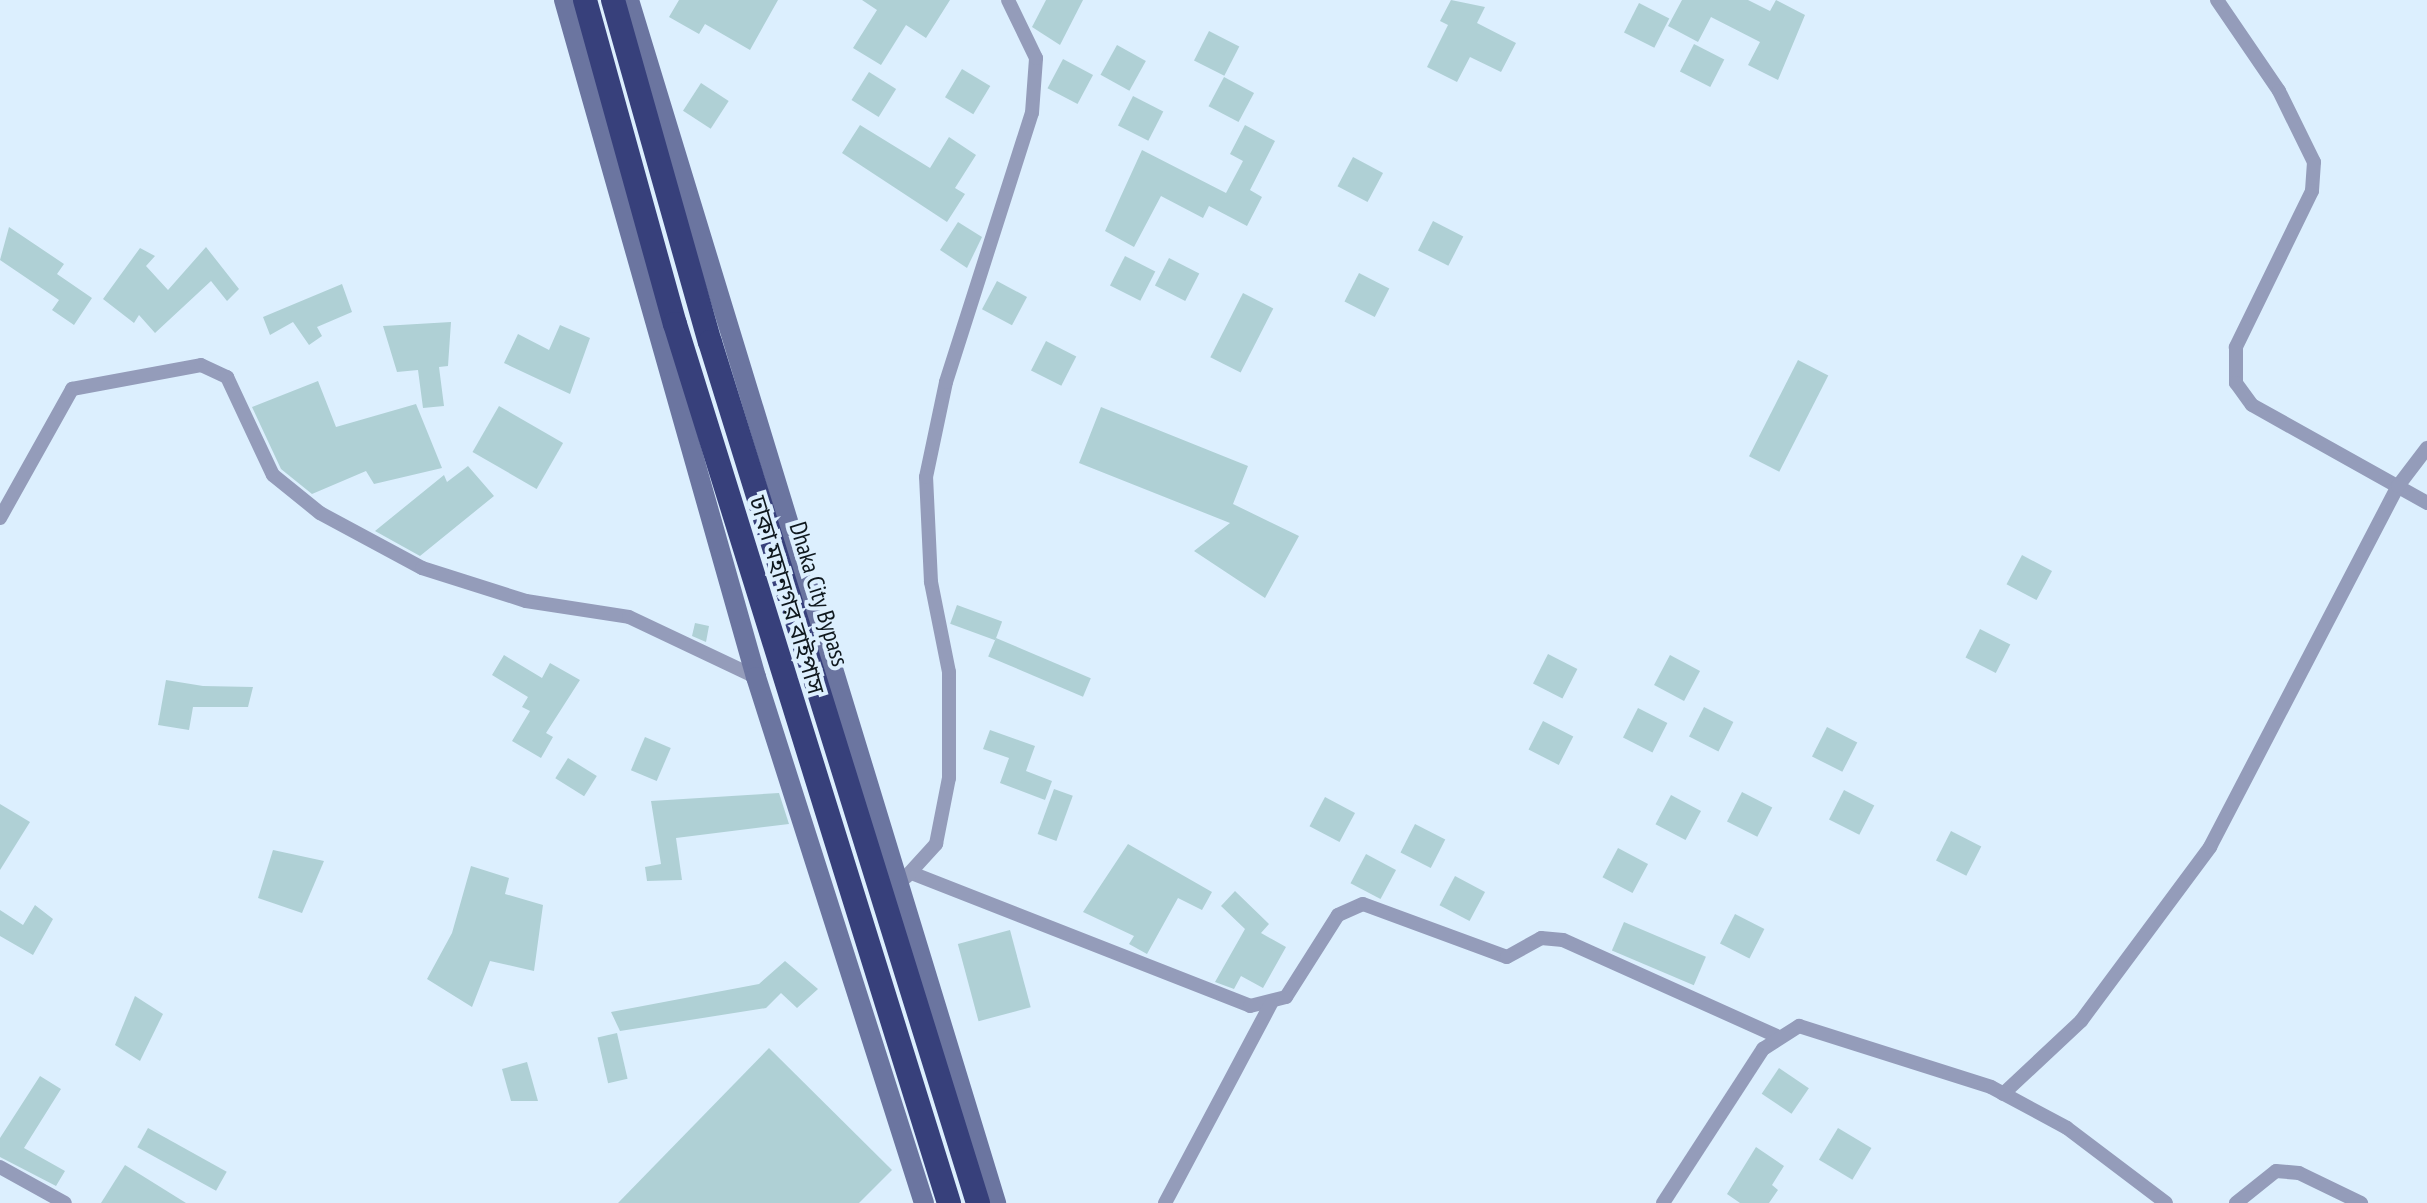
<!DOCTYPE html>
<meta charset="utf-8">
<style>
body{margin:0}
#map{position:relative;width:2427px;height:1203px;overflow:hidden;background:#dceffe;font-family:"PT Sans Narrow","Noto Sans Bengali",sans-serif}
div>[style]{position:absolute}
.building>*{inset:0;background:#afd0d5;transform-origin:0 0}
.street>*{height:14px;margin:-7px;padding:0 7px;transform-origin:7px;border-radius:7px;background:#949cba}
.secondary>*{height:20px;margin:-10px;padding:0 10px;transform-origin:10px;border-radius:10px;background:#6b75a0}
.highway>*{height:24px;margin:-12px;padding:0 12px;transform-origin:12px;border-radius:12px;background:#37407b}
span{translate:-50% -50%;white-space:nowrap;text-align:center;line-height:1.15;-webkit-text-stroke:8px #dceffe;paint-order:stroke}
.street-label{font-size:24px;color:#0f181e}
</style>
<div id="map">
<div class="building">
<div style="clip-path:polygon(679px 0,778px 0,750px 50px,705px 24px,699px 34px,669px 17px)"></div>
<div style="clip-path:polygon(862px 0,950px 0,926px 38px,906px 25px,881px 65px,853px 48px,877px 10px)"></div>
<div style="clip-path:polygon(1046px 0,1083px 0,1060px 45px,1032px 27px)"></div>
<div style="clip-path:polygon(1451px 0,1485px 7px,1477px 23px,1516px 43px,1501px 72px,1470px 57px,1457px 82px,1427px 67px,1448px 25px,1440px 21px)"></div>
<div style="clip-path:polygon(1682px 0,1748px 0,1770px 11px,1776px 0,1805px 15px,1778px 80px,1748px 65px,1760px 42px,1711px 17px,1698px 42px,1668px 26px)"></div>
<div style="left:1639px;top:3px;width:34px;height:33px;rotate:27deg"></div>
<div style="left:1209px;top:31px;width:34px;height:33px;rotate:27deg"></div>
<div style="left:1694px;top:44px;width:34px;height:31px;rotate:27deg"></div>
<div style="left:1117px;top:45px;width:33px;height:34px;rotate:29deg"></div>
<div style="left:1063px;top:59px;width:34px;height:33px;rotate:28deg"></div>
<div style="left:962px;top:69px;width:33px;height:33px;rotate:31deg"></div>
<div style="left:869px;top:72px;width:32px;height:33px;rotate:32deg"></div>
<div style="left:1224px;top:77px;width:34px;height:33px;rotate:28deg"></div>
<div style="left:701px;top:83px;width:33px;height:33px;rotate:33deg"></div>
<div style="left:1133px;top:96px;width:34px;height:33px;rotate:27deg"></div>
<div style="clip-path:polygon(860px 125px,930px 168px,949px 137px,976px 155px,955px 188px,965px 194px,947px 222px,842px 153px)"></div>
<div style="clip-path:polygon(1245px 125px,1275px 141px,1250px 190px,1262px 197px,1247px 226px,1209px 206px,1203px 218px,1161px 196px,1134px 247px,1105px 231px,1142px 150px,1226px 193px,1243px 161px,1230px 154px)"></div>
<div style="left:1353px;top:157px;width:34px;height:33px;rotate:28deg"></div>
<div style="left:1433px;top:221px;width:34px;height:33px;rotate:27deg"></div>
<div style="clip-path:polygon(958px 222px,982px 237px,967px 268px,940px 250px)"></div>
<div style="clip-path:polygon(9px 227px,64px 264px,57px 274px,92px 298px,74px 325px,52px 310px,59px 300px,0 260px)"></div>
<div style="clip-path:polygon(206px 247px,239px 289px,227px 301px,211px 281px,155px 333px,139px 315px,134px 323px,103px 299px,140px 248px,155px 256px,146px 266px,168px 290px)"></div>
<div style="left:1125px;top:256px;width:34px;height:33px;rotate:27deg"></div>
<div style="left:1169px;top:258px;width:34px;height:31px;rotate:27deg"></div>
<div style="left:1359px;top:273px;width:34px;height:32px;rotate:27deg"></div>
<div style="left:997px;top:281px;width:34px;height:32px;rotate:28deg"></div>
<div style="clip-path:polygon(342px 284px,352px 312px,317px 327px,322px 336px,309px 345px,293px 322px,270px 335px,263px 317px)"></div>
<div style="left:1243px;top:293px;width:34px;height:72px;rotate:27deg"></div>
<div style="clip-path:polygon(451px 322px,448px 366px,439px 367px,444px 406px,423px 408px,418px 370px,397px 372px,383px 326px)"></div>
<div style="clip-path:polygon(560px 325px,590px 338px,570px 394px,504px 363px,518px 334px,549px 350px)"></div>
<div style="left:1046px;top:341px;width:34px;height:33px;rotate:27deg"></div>
<div style="left:1798px;top:360px;width:34px;height:108px;rotate:27deg"></div>
<div style="clip-path:polygon(318px 381px,336px 427px,416px 404px,442px 468px,374px 484px,366px 471px,312px 494px,281px 469px,252px 407px)"></div>
<div style="left:499px;top:406px;width:74px;height:53px;rotate:30deg"></div>
<div style="clip-path:polygon(1101px 407px,1248px 466px,1233px 504px,1299px 536px,1265px 598px,1194px 551px,1230px 523px,1079px 463px)"></div>
<div style="clip-path:polygon(468px 466px,494px 496px,420px 556px,375px 531px,444px 475px,447px 482px)"></div>
<div style="left:2022px;top:555px;width:34px;height:33px;rotate:28deg"></div>
<div style="left:957px;top:605px;width:48px;height:20px;rotate:20deg"></div>
<div style="clip-path:polygon(695px 623px,709px 626px,706px 642px,692px 636px)"></div>
<div style="left:1980px;top:629px;width:34px;height:32px;rotate:27deg"></div>
<div style="left:996px;top:638px;width:103px;height:20px;rotate:23deg"></div>
<div style="left:1548px;top:654px;width:33px;height:33px;rotate:27deg"></div>
<div style="clip-path:polygon(504px 655px,542px 678px,550px 663px,580px 680px,546px 733px,553px 737px,541px 758px,512px 741px,530px 711px,522px 707px,528px 697px,492px 675px)"></div>
<div style="left:1670px;top:655px;width:34px;height:34px;rotate:28deg"></div>
<div style="clip-path:polygon(166px 680px,203px 686px,253px 687px,248px 707px,193px 707px,189px 730px,158px 725px)"></div>
<div style="left:1704px;top:707px;width:33px;height:33px;rotate:27deg"></div>
<div style="left:1638px;top:708px;width:33px;height:33px;rotate:27deg"></div>
<div style="left:1543px;top:721px;width:34px;height:32px;rotate:27deg"></div>
<div style="left:1827px;top:727px;width:34px;height:33px;rotate:27deg"></div>
<div style="clip-path:polygon(990px 730px,1035px 746px,1026px 771px,1052px 781px,1045px 800px,1000px 783px,1009px 758px,983px 749px)"></div>
<div style="left:645px;top:737px;width:28px;height:36px;rotate:23deg"></div>
<div style="left:568px;top:758px;width:34px;height:24px;rotate:32deg"></div>
<div style="left:1054px;top:789px;width:20px;height:48px;rotate:20deg"></div>
<div style="left:1844px;top:790px;width:34px;height:33px;rotate:27deg"></div>
<div style="left:1742px;top:792px;width:34px;height:33px;rotate:27deg"></div>
<div style="clip-path:polygon(779px 793px,789px 824px,676px 838px,682px 880px,647px 881px,645px 867px,661px 864px,651px 801px)"></div>
<div style="left:1671px;top:795px;width:34px;height:33px;rotate:28deg"></div>
<div style="left:1325px;top:797px;width:34px;height:33px;rotate:28deg"></div>
<div style="clip-path:polygon(0 804px,30px 822px,0 870px)"></div>
<div style="left:1415px;top:824px;width:34px;height:32px;rotate:27deg"></div>
<div style="left:1951px;top:831px;width:34px;height:33px;rotate:27deg"></div>
<div style="clip-path:polygon(1128px 844px,1212px 892px,1202px 910px,1178px 898px,1147px 954px,1129px 944px,1134px 936px,1083px 912px)"></div>
<div style="left:1618px;top:848px;width:34px;height:33px;rotate:28deg"></div>
<div style="clip-path:polygon(273px 850px,324px 861px,302px 913px,258px 898px)"></div>
<div style="left:1366px;top:854px;width:34px;height:33px;rotate:28deg"></div>
<div style="clip-path:polygon(471px 866px,509px 878px,505px 894px,543px 905px,534px 971px,490px 961px,472px 1007px,427px 979px,452px 933px)"></div>
<div style="left:1455px;top:876px;width:34px;height:33px;rotate:28deg"></div>
<div style="clip-path:polygon(1235px 891px,1269px 924px,1261px 933px,1286px 947px,1263px 988px,1241px 976px,1234px 989px,1215px 982px,1245px 929px,1221px 906px)"></div>
<div style="clip-path:polygon(35px 905px,53px 919px,33px 955px,0 936px,0 910px,23px 925px)"></div>
<div style="left:1735px;top:914px;width:33px;height:33px;rotate:27deg"></div>
<div style="left:1624px;top:922px;width:89px;height:31px;rotate:23deg"></div>
<div style="left:1010px;top:930px;width:80px;height:54px;rotate:75deg"></div>
<div style="clip-path:polygon(785px 961px,818px 989px,797px 1008px,781px 993px,766px 1008px,620px 1031px,611px 1012px,759px 984px)"></div>
<div style="clip-path:polygon(135px 996px,163px 1014px,140px 1061px,115px 1045px)"></div>
<div style="left:617px;top:1033px;width:47px;height:20px;rotate:77deg"></div>
<div style="clip-path:polygon(769px 1048px,892px 1170px,859px 1203px,618px 1203px)"></div>
<div style="clip-path:polygon(527px 1062px,538px 1101px,511px 1101px,502px 1069px)"></div>
<div style="left:1779px;top:1068px;width:36px;height:31px;rotate:34deg"></div>
<div style="clip-path:polygon(40px 1076px,61px 1089px,24px 1148px,65px 1171px,56px 1186px,0 1157px,0 1138px)"></div>
<div style="left:148px;top:1128px;width:90px;height:22px;rotate:29deg"></div>
<div style="left:1838px;top:1128px;width:39px;height:37px;rotate:31deg"></div>
<div style="clip-path:polygon(1756px 1147px,1784px 1166px,1772px 1185px,1778px 1190px,1769px 1203px,1740px 1203px,1727px 1194px)"></div>
<div style="clip-path:polygon(125px 1165px,186px 1203px,101px 1203px)"></div>
</div>
<div class="street">
<div style="left:2217px;top:0;width:110px;rotate:55.7deg"></div>
<div style="left:2279px;top:91px;width:79px;rotate:63.8deg"></div>
<div style="left:2314px;top:162px;width:29px;rotate:94deg"></div>
<div style="left:2312px;top:191px;width:174px;rotate:116deg"></div>
<div style="left:2236px;top:347px;width:36px;rotate:90deg"></div>
<div style="left:2236px;top:383px;width:27px;rotate:54deg"></div>
<div style="left:2252px;top:405px;width:201px;rotate:29.2deg"></div>
<div style="left:0;top:518px;width:148px;rotate:-60.8deg"></div>
<div style="left:72px;top:389px;width:131px;rotate:-10.5deg"></div>
<div style="left:201px;top:365px;width:29px;rotate:25deg"></div>
<div style="left:227px;top:377px;width:108px;rotate:64.9deg"></div>
<div style="left:273px;top:475px;width:60px;rotate:39deg"></div>
<div style="left:320px;top:513px;width:116px;rotate:28.3deg"></div>
<div style="left:422px;top:568px;width:109px;rotate:17.6deg"></div>
<div style="left:526px;top:601px;width:104px;rotate:8.8deg"></div>
<div style="left:629px;top:617px;width:140px;rotate:25.3deg"></div>
<div style="left:914px;top:874px;width:361px;rotate:21.4deg"></div>
<div style="left:1250px;top:1006px;width:37px;rotate:-14deg"></div>
<div style="left:1286px;top:997px;width:97px;rotate:-57.6deg"></div>
<div style="left:1338px;top:915px;width:27px;rotate:-24deg"></div>
<div style="left:1363px;top:904px;width:153px;rotate:20.2deg"></div>
<div style="left:1507px;top:957px;width:39px;rotate:-29deg"></div>
<div style="left:1541px;top:938px;width:22px;rotate:5deg"></div>
<div style="left:1563px;top:940px;width:235px;rotate:24.2deg"></div>
<div style="left:906px;top:877px;width:45px;rotate:-47.7deg"></div>
<div style="left:936px;top:844px;width:67px;rotate:-78.9deg"></div>
<div style="left:949px;top:778px;width:106px;rotate:-90deg"></div>
<div style="left:949px;top:672px;width:92px;rotate:-101.3deg"></div>
<div style="left:931px;top:582px;width:105px;rotate:-92.7deg"></div>
<div style="left:926px;top:477px;width:97px;rotate:-78.1deg"></div>
<div style="left:946px;top:382px;width:282px;rotate:-72.3deg"></div>
<div style="left:1032px;top:113px;width:55px;rotate:-85.8deg"></div>
<div style="left:1036px;top:58px;width:64px;rotate:-115.8deg"></div>
<div style="left:2003px;top:1094px;width:107px;rotate:-43.1deg"></div>
<div style="left:2081px;top:1021px;width:217px;rotate:-53.4deg"></div>
<div style="left:2210px;top:847px;width:407px;rotate:-62.5deg"></div>
<div style="left:2398px;top:486px;width:48px;rotate:-52.7deg"></div>
<div style="left:0;top:1167px;width:74px;rotate:29deg"></div>
<div style="left:1165px;top:1203px;width:225px;rotate:-62deg"></div>
<div style="left:1663px;top:1203px;width:184px;rotate:-57deg"></div>
<div style="left:1763px;top:1049px;width:43px;rotate:-32.6deg"></div>
<div style="left:1799px;top:1026px;width:201px;rotate:17.6deg"></div>
<div style="left:1991px;top:1087px;width:86px;rotate:28.3deg"></div>
<div style="left:2067px;top:1128px;width:124px;rotate:37.1deg"></div>
<div style="left:2236px;top:1203px;width:51px;rotate:-38.7deg"></div>
<div style="left:2276px;top:1171px;width:23px;rotate:5deg"></div>
<div style="left:2299px;top:1173px;width:69px;rotate:25.8deg"></div>
</div>
<div class="secondary">
<div style="left:564px;top:0;width:704px;rotate:74.17deg"></div>
<div style="left:756px;top:677px;width:552px;rotate:72.29deg"></div>
<div style="left:629px;top:0;width:1258px;rotate:73.03deg"></div>
</div>
<div class="highway">
<div style="left:585px;top:0;width:336px;rotate:74.5deg"></div>
<div style="left:675px;top:324px;width:921px;rotate:72.69deg"></div>
<div style="left:613px;top:0;width:355px;rotate:74.2deg"></div>
<div style="left:710px;top:342px;width:902px;rotate:72.71deg"></div>
</div>
<div class="street-label">
<span style="left:819px;top:594px;rotate:73deg">Dhaka City Bypass</span>
<span style="left:787px;top:595px;rotate:73deg">ঢাকা মহানগর বাইপাস</span>
</div>
</div>
